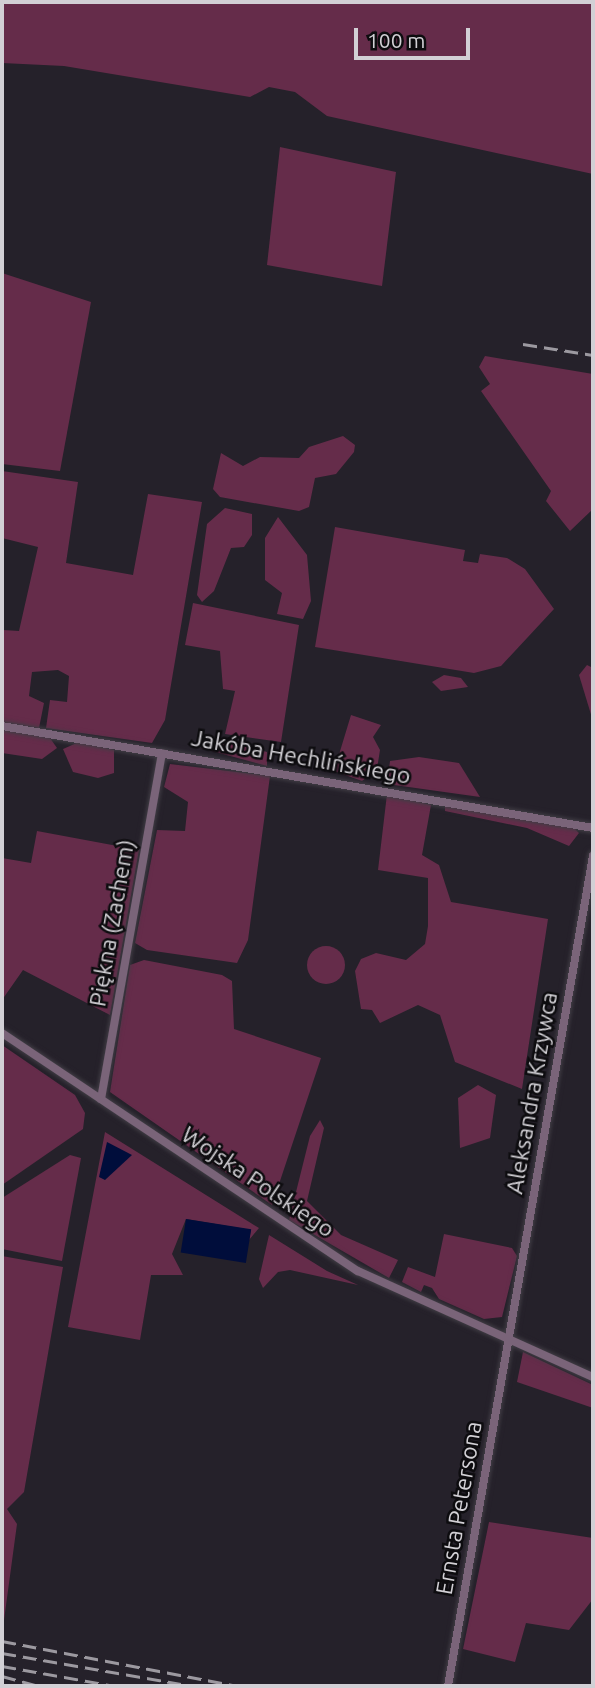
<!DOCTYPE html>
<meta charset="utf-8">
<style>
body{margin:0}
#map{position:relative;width:595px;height:1688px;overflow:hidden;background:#25212a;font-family:Ubuntu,sans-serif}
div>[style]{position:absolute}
.green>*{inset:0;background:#652c4a}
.round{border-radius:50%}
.water>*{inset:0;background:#000d3b;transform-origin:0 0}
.roads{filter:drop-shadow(0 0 2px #413d45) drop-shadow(0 0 2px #413d45)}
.minor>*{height:8px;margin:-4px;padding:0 4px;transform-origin:4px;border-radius:4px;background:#7a6479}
.rail>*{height:2.5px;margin-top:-1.25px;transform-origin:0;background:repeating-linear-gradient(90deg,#9c99a0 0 14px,transparent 0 21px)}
span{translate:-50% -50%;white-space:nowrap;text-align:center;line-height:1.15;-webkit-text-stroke:5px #0d0c0f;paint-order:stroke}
.street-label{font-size:23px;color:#d2d0d5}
.frame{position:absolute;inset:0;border:4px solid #d2d0d5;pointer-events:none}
.scale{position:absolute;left:354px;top:28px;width:116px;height:32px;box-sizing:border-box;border:4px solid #d2d0d5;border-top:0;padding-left:9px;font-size:21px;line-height:24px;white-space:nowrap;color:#d2d0d5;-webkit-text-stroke:5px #0d0c0f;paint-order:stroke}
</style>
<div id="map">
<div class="green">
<div style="clip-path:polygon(2px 2px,593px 2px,593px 174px,327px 116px,295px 92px,269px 87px,250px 97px,64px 66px,2px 63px)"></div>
<div style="clip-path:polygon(280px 147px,396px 172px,382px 286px,267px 265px)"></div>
<div style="clip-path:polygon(2px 273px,91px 302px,60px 471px,2px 464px)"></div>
<div style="clip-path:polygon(485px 356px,593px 374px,593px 509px,570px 531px,546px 501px,551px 491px,481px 391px,490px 384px,479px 367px)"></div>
<div style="clip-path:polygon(343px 436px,355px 445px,354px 452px,336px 474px,315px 478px,309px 507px,299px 511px,220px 497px,213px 489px,221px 453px,243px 466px,260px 457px,299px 458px,309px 447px)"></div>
<div style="clip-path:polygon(2px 471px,78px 482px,66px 563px,133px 575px,148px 494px,202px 502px,165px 720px,152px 743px,46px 728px,50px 700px,67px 702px,69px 676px,58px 670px,32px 672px,29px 696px,44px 703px,39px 728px,2px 722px,3px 630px,19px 631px,38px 547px,2px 538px)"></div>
<div style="clip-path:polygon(225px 508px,252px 514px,252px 535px,244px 547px,231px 548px,214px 591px,202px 602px,197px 595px,207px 524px)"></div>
<div style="clip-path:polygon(278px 517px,307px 555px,311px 601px,303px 619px,277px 614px,282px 593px,265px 580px,265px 538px)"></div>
<div style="clip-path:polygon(335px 527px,465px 550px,463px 561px,478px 563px,480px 554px,507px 558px,525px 569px,554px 609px,501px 666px,474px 673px,315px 647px)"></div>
<div style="clip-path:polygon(193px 603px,299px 625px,281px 742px,225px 734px,235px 691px,223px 689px,220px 651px,185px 645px)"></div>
<div style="clip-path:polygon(587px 665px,593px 668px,593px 721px,579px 675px)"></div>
<div style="clip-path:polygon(444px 675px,461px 678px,468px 687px,441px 691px,432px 682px)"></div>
<div style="clip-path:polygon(351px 715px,381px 725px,373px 737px,380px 750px,377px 769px,362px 781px,334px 771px)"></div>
<div style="clip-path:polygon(2px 727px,50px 738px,57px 748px,42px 759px,2px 753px)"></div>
<div style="clip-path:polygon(79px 742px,114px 750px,114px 773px,98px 778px,73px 772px,63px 749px)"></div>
<div style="clip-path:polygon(234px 742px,267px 752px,267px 766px,201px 748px)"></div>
<div style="clip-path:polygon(419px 757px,459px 763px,480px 797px,387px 784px,390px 761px)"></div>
<div style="clip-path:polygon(170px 764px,270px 776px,248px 940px,237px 963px,147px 950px,135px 943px,157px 830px,185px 831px,188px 802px,164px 787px)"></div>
<div style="clip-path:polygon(387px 794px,431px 805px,422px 855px,439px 865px,451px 902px,548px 919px,522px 1089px,455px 1062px,440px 1015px,418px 1005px,380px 1023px,372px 1010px,361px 1009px,355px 971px,361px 959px,376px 953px,406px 960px,425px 944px,428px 926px,428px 878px,378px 870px)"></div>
<div style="clip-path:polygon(445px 805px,573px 827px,579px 833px,569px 846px,527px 828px,445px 811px)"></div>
<div style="clip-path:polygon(37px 831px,139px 850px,110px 1015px,23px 970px,2px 1000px,2px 858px,31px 863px)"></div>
<div class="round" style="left:307px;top:946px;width:38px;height:38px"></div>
<div style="clip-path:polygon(144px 960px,222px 975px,232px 981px,234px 1029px,321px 1058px,272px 1205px,110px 1092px,130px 965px)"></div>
<div style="clip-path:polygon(2px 1045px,75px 1095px,85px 1113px,83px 1129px,2px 1185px)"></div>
<div style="clip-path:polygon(478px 1085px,496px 1095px,490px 1138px,460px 1148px,458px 1098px)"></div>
<div style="clip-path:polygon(320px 1120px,324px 1128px,307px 1201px,341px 1235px,398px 1260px,389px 1278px,289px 1220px,310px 1136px)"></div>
<div style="clip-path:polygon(105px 1132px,259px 1228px,249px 1240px,251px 1230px,186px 1219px,172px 1254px,183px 1275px,151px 1275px,140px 1340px,68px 1327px)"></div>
<div style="clip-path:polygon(70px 1155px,81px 1158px,62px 1261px,2px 1249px,2px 1198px)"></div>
<div style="clip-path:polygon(444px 1234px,512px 1248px,517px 1256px,502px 1317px,484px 1319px,439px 1299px,432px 1288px,424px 1285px,421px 1292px,402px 1282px,408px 1267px,435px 1277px)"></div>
<div style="clip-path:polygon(269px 1235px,327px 1271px,358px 1285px,290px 1270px,278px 1272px,263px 1288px,259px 1279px)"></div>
<div style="clip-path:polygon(2px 1256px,63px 1267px,24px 1492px,7px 1509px,17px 1524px,2px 1635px)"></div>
<div style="clip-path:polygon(523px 1352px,593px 1385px,593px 1408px,517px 1382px)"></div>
<div style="clip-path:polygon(489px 1522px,593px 1538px,593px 1599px,569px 1630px,526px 1623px,515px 1662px,463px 1649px)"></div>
</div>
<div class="water">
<div style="clip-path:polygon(107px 1142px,132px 1155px,105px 1180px,99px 1177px)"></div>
<div style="left:186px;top:1219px;width:66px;height:34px;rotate:9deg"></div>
</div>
<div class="roads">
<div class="minor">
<div style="left:2px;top:726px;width:600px;rotate:9.79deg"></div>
<div style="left:2px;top:1033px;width:428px;rotate:33.8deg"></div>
<div style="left:358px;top:1271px;width:258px;rotate:24.3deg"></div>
<div style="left:101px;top:1099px;width:351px;rotate:-80deg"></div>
<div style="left:448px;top:1686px;width:843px;rotate:-80.09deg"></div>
</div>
</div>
<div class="rail">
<div style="left:523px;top:344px;width:71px;rotate:8.9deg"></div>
<div style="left:2px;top:1641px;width:240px;rotate:10.8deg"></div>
<div style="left:2px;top:1653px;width:195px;rotate:9.8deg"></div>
<div style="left:2px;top:1666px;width:116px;rotate:10deg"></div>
<div style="left:2px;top:1676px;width:39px;rotate:15deg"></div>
</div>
<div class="street-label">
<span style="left:301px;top:757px;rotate:10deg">Jakóba Hechlińskiego</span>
<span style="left:112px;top:923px;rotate:-80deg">Piękna (Zachem)</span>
<span style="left:532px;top:1093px;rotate:-80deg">Aleksandra Krzywca</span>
<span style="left:258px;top:1182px;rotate:34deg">Wojska Polskiego</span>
<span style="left:459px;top:1508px;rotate:-80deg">Ernsta Petersona</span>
</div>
<div class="frame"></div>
<div class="scale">100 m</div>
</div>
